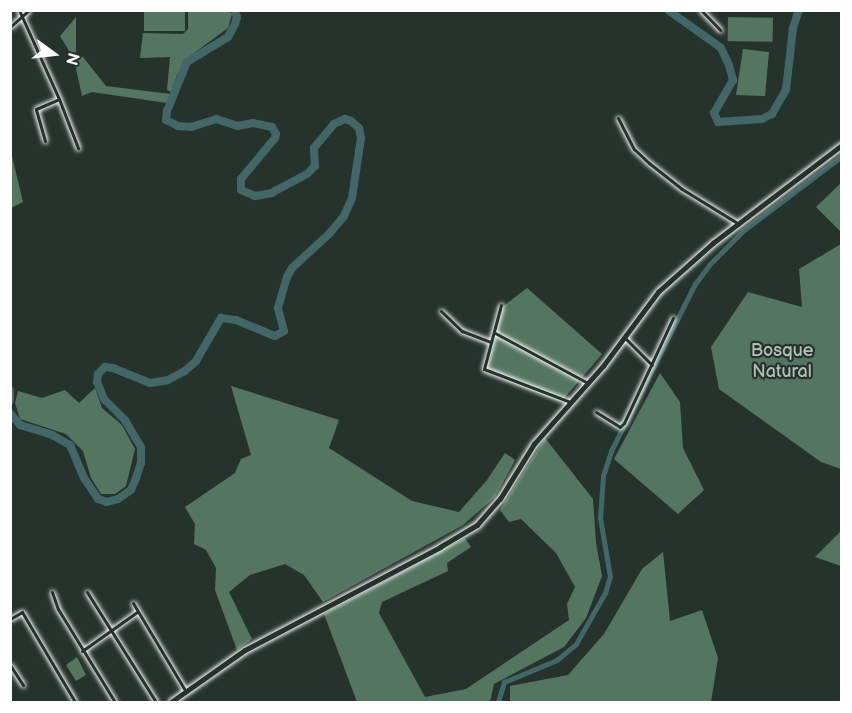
<!DOCTYPE html>
<style>
body{margin:0}
#map{position:relative;width:852px;height:713px;overflow:hidden;background:#26332d;font-family:"Balsamiq Sans",sans-serif}
div>[style]{position:absolute}
.green>*{inset:0;background:#547660;transform-origin:0 0}
.canal>*{height:4.5px;margin:-2.25px;padding:0 2.25px;transform-origin:2.25px;border-radius:2.25px;background:#436767}
.river>*{height:8px;margin:-4px;padding:0 4px;transform-origin:4px;border-radius:4px;background:#436767}
.roads{filter:drop-shadow(0 0 2px #fff) drop-shadow(0 0 2px #fff)}
.street>*{height:3px;margin:-1.5px;padding:0 1.5px;transform-origin:1.5px;border-radius:1.5px;background:#26332d}
.secondary>*{height:4.5px;margin:-2.25px;padding:0 2.25px;transform-origin:2.25px;border-radius:2.25px;background:#26332d}
span{translate:-50% -50%;white-space:nowrap;text-align:center;line-height:1.15;-webkit-text-stroke:4.5px #26332d;paint-order:stroke}
.park-label{font-size:18px;color:#b2c1b7}
.frame{position:absolute;inset:0;border:12px solid #fff;pointer-events:none}
.north{position:absolute;left:24px;top:24px;width:60px;height:60px;-webkit-text-stroke:4px #26332d;paint-order:stroke;rotate:105deg;font-size:16px;font-weight:700;line-height:24px;text-align:center;color:#fff}
.north::after{content:'';display:block;margin:auto;width:21px;height:27px;background:#fff;clip-path:polygon(50% 0,100% 100%,50% 72%,0 100%)}
</style>
<div id="map">
<div class="green">
<div style="left:144px;top:11px;width:41px;height:20px"></div>
<div style="clip-path:polygon(188px 11px,228px 11px,232px 14px,228px 28px,190px 56px,177px 75px,171px 92px,167px 90px,170px 57px,140px 58px,143px 33px,183px 34px,188px 29px)"></div>
<div style="clip-path:polygon(76px 17px,76px 52px,71px 54px,60px 36px)"></div>
<div style="left:728px;top:17px;width:45px;height:24px;rotate:1deg"></div>
<div style="clip-path:polygon(743px 49px,769px 52px,765px 96px,736px 95px)"></div>
<div style="clip-path:polygon(73px 55px,83px 57px,106px 86px,171px 94px,167px 103px,92px 92px,82px 96px)"></div>
<div style="clip-path:polygon(10px 148px,23px 202px,11px 208px,10px 208px)"></div>
<div style="clip-path:polygon(841px 183px,841px 232px,816px 207px)"></div>
<div style="clip-path:polygon(841px 244px,841px 469px,821px 462px,719px 389px,711px 347px,748px 292px,802px 307px,799px 269px)"></div>
<div style="clip-path:polygon(527px 288px,602px 354px,561px 402px,483px 371px,501px 308px)"></div>
<div style="clip-path:polygon(660px 373px,680px 402px,683px 448px,704px 490px,678px 514px,614px 459px)"></div>
<div style="clip-path:polygon(231px 386px,339px 420px,329px 448px,412px 501px,459px 512px,487px 480px,505px 453px,515px 460px,495px 497px,463px 525px,323px 602px,304px 575px,285px 564px,250px 575px,229px 592px,252px 639px,237px 650px,215px 590px,216px 568px,206px 550px,194px 544px,195px 524px,185px 507px,235px 473px,241px 459px,251px 455px)"></div>
<div style="clip-path:polygon(95px 388px,102px 408px,122px 425px,135px 449px,126px 486px,115px 494px,101px 494px,91px 478px,83px 451px,66px 434px,20px 419px,15px 403px,18px 391px,42px 398px,65px 390px,79px 403px)"></div>
<div style="clip-path:polygon(545px 438px,593px 499px,596px 543px,602px 576px,586px 618px,564px 647px,494px 684px,490px 702px,357px 702px,324px 614px,465px 538px,471px 547px,447px 563px,448px 571px,382px 602px,379px 613px,425px 697px,466px 689px,569px 620px,567px 604px,575px 587px,556px 553px,521px 519px,509px 522px,500px 510px)"></div>
<div style="clip-path:polygon(841px 531px,841px 566px,815px 557px)"></div>
<div style="clip-path:polygon(663px 552px,670px 621px,702px 610px,718px 658px,711px 702px,510px 702px,510px 686px,568px 675px,604px 634px,642px 569px)"></div>
<div style="clip-path:polygon(77px 657px,86px 675px,76px 681px,66px 665px)"></div>
</div>
<div class="canal">
<div style="left:498px;top:702px;width:21px;rotate:-73deg"></div>
<div style="left:504px;top:682px;width:57px;rotate:-22.5deg"></div>
<div style="left:557px;top:660px;width:25px;rotate:-40deg"></div>
<div style="left:576px;top:644px;width:59px;rotate:-60.4deg"></div>
<div style="left:605px;top:593px;width:17px;rotate:-73deg"></div>
<div style="left:610px;top:577px;width:60px;rotate:-99.6deg"></div>
<div style="left:600px;top:518px;width:42px;rotate:-85.9deg"></div>
<div style="left:603px;top:476px;width:26px;rotate:-72deg"></div>
<div style="left:611px;top:451px;width:187px;rotate:-63.3deg"></div>
<div style="left:695px;top:284px;width:25px;rotate:-53deg"></div>
<div style="left:710px;top:264px;width:47px;rotate:-45deg"></div>
<div style="left:743px;top:231px;width:124px;rotate:-37.1deg"></div>
</div>
<div class="river">
<div style="left:668px;top:10px;width:65px;rotate:35.6deg"></div>
<div style="left:721px;top:48px;width:19px;rotate:65deg"></div>
<div style="left:729px;top:65px;width:16px;rotate:75deg"></div>
<div style="left:733px;top:80px;width:38px;rotate:120deg"></div>
<div style="left:714px;top:113px;width:10px;rotate:66deg"></div>
<div style="left:718px;top:122px;width:44px;rotate:-3.9deg"></div>
<div style="left:762px;top:119px;width:11px;rotate:-27deg"></div>
<div style="left:772px;top:114px;width:28px;rotate:-60deg"></div>
<div style="left:786px;top:90px;width:62px;rotate:-83.6deg"></div>
<div style="left:793px;top:28px;width:19px;rotate:-72deg"></div>
<div style="left:10px;top:390px;width:10px;rotate:90deg"></div>
<div style="left:10px;top:413px;width:16px;rotate:50deg"></div>
<div style="left:20px;top:425px;width:34px;rotate:17deg"></div>
<div style="left:52px;top:435px;width:21px;rotate:29deg"></div>
<div style="left:70px;top:445px;width:36px;rotate:67deg"></div>
<div style="left:84px;top:478px;width:25px;rotate:56deg"></div>
<div style="left:98px;top:499px;width:9px;rotate:18deg"></div>
<div style="left:107px;top:502px;width:11px;rotate:-15deg"></div>
<div style="left:118px;top:499px;width:16px;rotate:-35deg"></div>
<div style="left:131px;top:490px;width:13px;rotate:-67deg"></div>
<div style="left:136px;top:478px;width:16px;rotate:-72deg"></div>
<div style="left:141px;top:463px;width:16px;rotate:-90deg"></div>
<div style="left:141px;top:447px;width:31px;rotate:-121deg"></div>
<div style="left:125px;top:420px;width:30px;rotate:-135deg"></div>
<div style="left:104px;top:399px;width:18px;rotate:-112deg"></div>
<div style="left:97px;top:382px;width:8px;rotate:-83deg"></div>
<div style="left:98px;top:374px;width:10px;rotate:-45deg"></div>
<div style="left:105px;top:367px;width:8px;rotate:7deg"></div>
<div style="left:113px;top:368px;width:40px;rotate:22deg"></div>
<div style="left:150px;top:383px;width:18px;rotate:-9deg"></div>
<div style="left:168px;top:380px;width:19px;rotate:-28deg"></div>
<div style="left:185px;top:371px;width:15px;rotate:-42deg"></div>
<div style="left:196px;top:361px;width:50px;rotate:-59.8deg"></div>
<div style="left:221px;top:318px;width:15px;rotate:8deg"></div>
<div style="left:236px;top:320px;width:42px;rotate:22.3deg"></div>
<div style="left:275px;top:336px;width:10px;rotate:-29deg"></div>
<div style="left:284px;top:331px;width:24px;rotate:-105deg"></div>
<div style="left:278px;top:308px;width:32px;rotate:-74deg"></div>
<div style="left:287px;top:277px;width:10px;rotate:-61deg"></div>
<div style="left:292px;top:268px;width:50px;rotate:-42.6deg"></div>
<div style="left:329px;top:234px;width:23px;rotate:-50deg"></div>
<div style="left:344px;top:216px;width:20px;rotate:-66deg"></div>
<div style="left:352px;top:198px;width:61px;rotate:-81.5deg"></div>
<div style="left:361px;top:138px;width:10px;rotate:-101deg"></div>
<div style="left:359px;top:128px;width:11px;rotate:-139deg"></div>
<div style="left:351px;top:121px;width:6px;rotate:-162deg"></div>
<div style="left:345px;top:119px;width:12px;rotate:156deg"></div>
<div style="left:334px;top:124px;width:31px;rotate:130deg"></div>
<div style="left:314px;top:148px;width:18px;rotate:87deg"></div>
<div style="left:315px;top:166px;width:11px;rotate:135deg"></div>
<div style="left:307px;top:174px;width:40px;rotate:152deg"></div>
<div style="left:272px;top:193px;width:17px;rotate:170deg"></div>
<div style="left:255px;top:196px;width:15px;rotate:-157deg"></div>
<div style="left:241px;top:190px;width:11px;rotate:-90deg"></div>
<div style="left:241px;top:179px;width:53px;rotate:-50.3deg"></div>
<div style="left:275px;top:138px;width:4px;rotate:-76deg"></div>
<div style="left:276px;top:134px;width:8px;rotate:-120deg"></div>
<div style="left:272px;top:127px;width:19px;rotate:-168deg"></div>
<div style="left:253px;top:123px;width:15px;rotate:169deg"></div>
<div style="left:238px;top:126px;width:22px;rotate:-162deg"></div>
<div style="left:217px;top:119px;width:27px;rotate:163deg"></div>
<div style="left:191px;top:127px;width:13px;rotate:-176deg"></div>
<div style="left:178px;top:126px;width:13px;rotate:-153deg"></div>
<div style="left:166px;top:120px;width:9px;rotate:-84deg"></div>
<div style="left:167px;top:111px;width:53px;rotate:-67.8deg"></div>
<div style="left:187px;top:62px;width:48px;rotate:-31.4deg"></div>
<div style="left:228px;top:37px;width:15px;rotate:-62deg"></div>
<div style="left:235px;top:24px;width:7px;rotate:-74deg"></div>
<div style="left:237px;top:17px;width:8px;rotate:-113deg"></div>
</div>
<div class="roads">
<div class="street">
<div style="left:19px;top:10px;width:98px;rotate:65.8deg"></div>
<div style="left:59px;top:99px;width:53px;rotate:68.8deg"></div>
<div style="left:701px;top:10px;width:28px;rotate:46deg"></div>
<div style="left:10px;top:27px;width:25px;rotate:-42deg"></div>
<div style="left:618px;top:118px;width:35px;rotate:63deg"></div>
<div style="left:634px;top:149px;width:21px;rotate:43deg"></div>
<div style="left:649px;top:163px;width:42px;rotate:38.2deg"></div>
<div style="left:682px;top:189px;width:67px;rotate:31.6deg"></div>
<div style="left:45px;top:141px;width:33px;rotate:-106deg"></div>
<div style="left:36px;top:109px;width:25px;rotate:-23deg"></div>
<div style="left:501px;top:305px;width:66px;rotate:104.9deg"></div>
<div style="left:484px;top:369px;width:92px;rotate:21deg"></div>
<div style="left:441px;top:311px;width:29px;rotate:44deg"></div>
<div style="left:462px;top:331px;width:31px;rotate:21deg"></div>
<div style="left:495px;top:333px;width:106px;rotate:28.3deg"></div>
<div style="left:625px;top:338px;width:38px;rotate:45deg"></div>
<div style="left:596px;top:412px;width:28px;rotate:32deg"></div>
<div style="left:620px;top:427px;width:6px;rotate:-45deg"></div>
<div style="left:624px;top:423px;width:116px;rotate:-65deg"></div>
<div style="left:52px;top:592px;width:18px;rotate:71deg"></div>
<div style="left:58px;top:609px;width:109px;rotate:58.5deg"></div>
<div style="left:87px;top:592px;width:130px;rotate:57.9deg"></div>
<div style="left:133px;top:603px;width:104px;rotate:59.2deg"></div>
<div style="left:10px;top:619px;width:14px;rotate:-30deg"></div>
<div style="left:22px;top:612px;width:104px;rotate:59.5deg"></div>
<div style="left:82px;top:651px;width:67px;rotate:-35.3deg"></div>
<div style="left:10px;top:665px;width:24px;rotate:57deg"></div>
</div>
<div class="secondary">
<div style="left:171px;top:702px;width:90px;rotate:-35.1deg"></div>
<div style="left:245px;top:650px;width:221px;rotate:-27.8deg"></div>
<div style="left:440px;top:547px;width:43px;rotate:-30.7deg"></div>
<div style="left:477px;top:525px;width:35px;rotate:-49deg"></div>
<div style="left:500px;top:499px;width:65px;rotate:-58.3deg"></div>
<div style="left:534px;top:444px;width:104px;rotate:-48.5deg"></div>
<div style="left:603px;top:366px;width:92px;rotate:-53.4deg"></div>
<div style="left:658px;top:292px;width:74px;rotate:-41.7deg"></div>
<div style="left:713px;top:243px;width:162px;rotate:-37.2deg"></div>
</div>
</div>
<div class="park-label">
<span style="left:782px;top:362px">Bosque<br>Natural</span>
</div>
<div class="frame"></div>
<div class="north">N</div>
</div>
